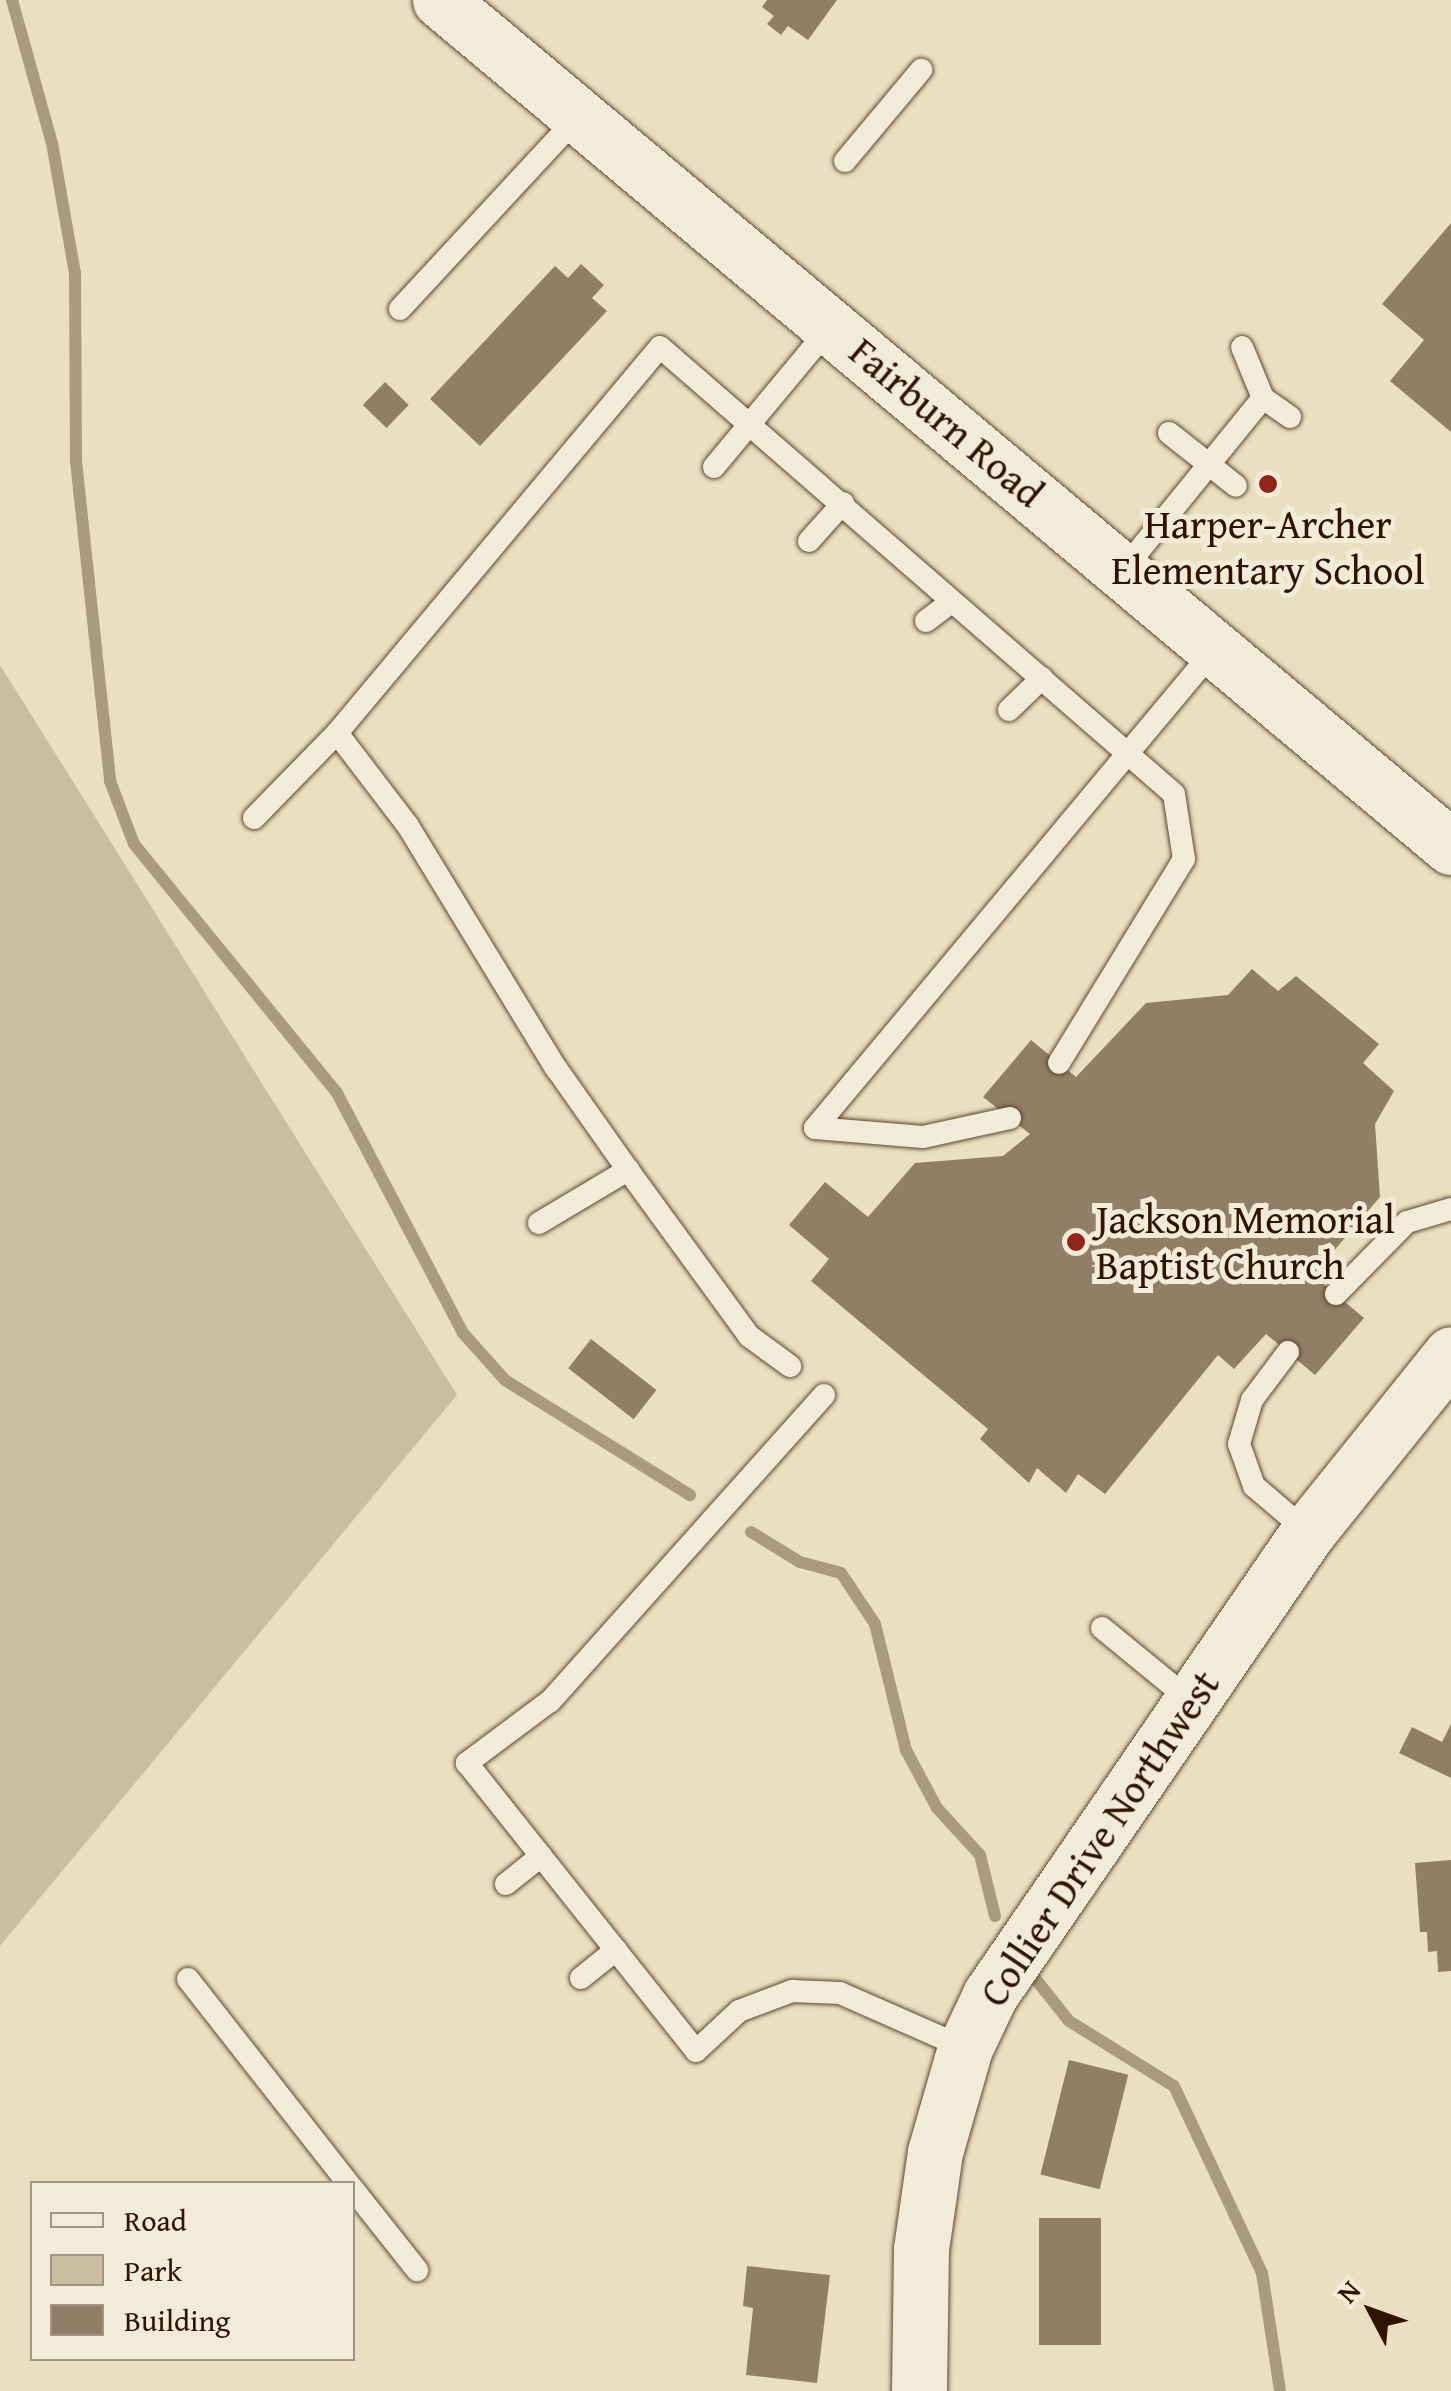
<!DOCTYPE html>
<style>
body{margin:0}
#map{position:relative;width:1451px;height:2391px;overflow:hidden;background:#eae0c1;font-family:"Gentium Book Plus",serif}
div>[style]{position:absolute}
.green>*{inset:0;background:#cabda1}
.stream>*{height:12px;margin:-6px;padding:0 6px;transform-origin:6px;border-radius:6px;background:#aa9b80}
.building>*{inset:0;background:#907e66;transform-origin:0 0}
.roads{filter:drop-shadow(0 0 2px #5e4732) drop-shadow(0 0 2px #5e4732)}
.lane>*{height:22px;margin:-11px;padding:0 11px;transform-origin:11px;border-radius:11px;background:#f1ebd7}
.secondary>*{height:55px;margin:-27.5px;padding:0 27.5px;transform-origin:27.5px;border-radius:27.5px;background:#f1ebd7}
.dots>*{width:28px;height:28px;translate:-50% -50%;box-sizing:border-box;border:5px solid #f1ebd7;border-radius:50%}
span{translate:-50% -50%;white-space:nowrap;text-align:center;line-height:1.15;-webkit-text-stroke:10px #f1ebd7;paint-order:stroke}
.street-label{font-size:40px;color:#2f1403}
.poi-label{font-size:40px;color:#2f1403}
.left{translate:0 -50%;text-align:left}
.legend{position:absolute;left:30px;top:2181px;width:325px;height:180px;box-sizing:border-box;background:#f1ebd7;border:2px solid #a39582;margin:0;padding:12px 18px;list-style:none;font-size:30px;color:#2f1403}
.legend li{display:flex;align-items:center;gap:20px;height:50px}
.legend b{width:50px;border:2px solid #a39582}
.north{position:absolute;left:1321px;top:2261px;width:100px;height:100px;-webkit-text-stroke:8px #f1ebd7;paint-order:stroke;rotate:311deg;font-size:28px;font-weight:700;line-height:40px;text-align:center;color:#2f1403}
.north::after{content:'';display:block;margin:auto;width:35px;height:45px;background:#2f1403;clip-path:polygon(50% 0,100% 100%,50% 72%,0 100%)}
</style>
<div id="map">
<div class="green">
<div style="clip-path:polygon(0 665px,457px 1395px,0 1946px)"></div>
</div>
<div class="stream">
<div style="left:12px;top:0;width:148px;rotate:74.4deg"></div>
<div style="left:52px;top:143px;width:132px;rotate:80deg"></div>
<div style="left:75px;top:273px;width:188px;rotate:89.7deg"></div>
<div style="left:76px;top:461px;width:322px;rotate:83.9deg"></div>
<div style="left:110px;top:781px;width:67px;rotate:69.1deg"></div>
<div style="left:134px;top:844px;width:321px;rotate:50.8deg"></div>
<div style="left:337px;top:1093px;width:271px;rotate:62.3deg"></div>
<div style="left:463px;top:1333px;width:63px;rotate:48.2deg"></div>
<div style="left:505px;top:1380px;width:218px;rotate:31.9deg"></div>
<div style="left:751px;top:1532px;width:57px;rotate:31.5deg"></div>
<div style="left:800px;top:1562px;width:42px;rotate:15deg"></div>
<div style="left:841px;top:1573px;width:61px;rotate:56.3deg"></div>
<div style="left:875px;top:1624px;width:130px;rotate:76.2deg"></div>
<div style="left:906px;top:1750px;width:66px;rotate:61.9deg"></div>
<div style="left:937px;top:1808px;width:64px;rotate:47.5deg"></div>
<div style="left:980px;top:1855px;width:63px;rotate:76.2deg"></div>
<div style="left:1030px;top:1972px;width:63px;rotate:51.5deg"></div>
<div style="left:1069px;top:2021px;width:123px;rotate:31.8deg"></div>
<div style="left:1174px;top:2086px;width:207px;rotate:64.8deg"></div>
<div style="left:1262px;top:2273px;width:119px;rotate:81.3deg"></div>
</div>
<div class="building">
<div style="clip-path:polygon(767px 0,837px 0,808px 40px,788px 26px,781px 35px,767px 24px,774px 16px,762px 7px)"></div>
<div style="clip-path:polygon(1451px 223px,1451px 432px,1390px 381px,1424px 340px,1382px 304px)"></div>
<div style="clip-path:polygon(581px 264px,604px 285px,592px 298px,607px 311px,480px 446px,430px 399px,555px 266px,568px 278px)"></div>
<div style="left:385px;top:382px;width:33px;height:32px;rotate:44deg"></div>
<div style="clip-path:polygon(1252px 969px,1278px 991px,1296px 976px,1379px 1044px,1363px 1063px,1394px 1091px,1375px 1124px,1380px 1197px,1313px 1275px,1364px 1318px,1315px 1375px,1266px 1334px,1234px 1369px,1218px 1355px,1105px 1494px,1078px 1474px,1066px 1493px,1037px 1468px,1029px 1483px,980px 1439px,988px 1429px,811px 1281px,829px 1259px,789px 1225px,825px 1182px,868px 1217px,915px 1163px,1003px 1156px,1030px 1134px,983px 1097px,1031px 1040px,1076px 1077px,1146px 1003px,1228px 995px)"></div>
<div style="left:591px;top:1339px;width:83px;height:37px;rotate:38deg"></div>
<div style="clip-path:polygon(1451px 1724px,1451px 1778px,1399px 1753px,1412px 1727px,1442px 1742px)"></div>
<div style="clip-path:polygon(1451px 1860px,1451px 1971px,1438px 1972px,1437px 1951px,1428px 1952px,1427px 1932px,1420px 1932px,1415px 1863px)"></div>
<div style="left:1069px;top:2060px;width:61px;height:118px;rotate:14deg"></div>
<div style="left:1039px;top:2218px;width:62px;height:127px"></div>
<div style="clip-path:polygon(747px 2266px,830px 2275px,817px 2383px,746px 2375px,753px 2308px,743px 2306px)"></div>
</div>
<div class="roads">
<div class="lane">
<div style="left:845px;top:161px;width:119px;rotate:-50.1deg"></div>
<div style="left:400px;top:309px;width:263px;rotate:-47.2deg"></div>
<div style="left:1263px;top:398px;width:33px;rotate:35deg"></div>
<div style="left:1169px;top:433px;width:85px;rotate:38.3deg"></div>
<div style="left:714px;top:467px;width:183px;rotate:-50.3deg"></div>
<div style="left:809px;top:541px;width:51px;rotate:-48.2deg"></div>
<div style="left:1124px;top:569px;width:220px;rotate:-50.9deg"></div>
<div style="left:1263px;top:398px;width:55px;rotate:-112.4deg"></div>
<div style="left:926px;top:621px;width:31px;rotate:-37deg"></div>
<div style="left:1009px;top:710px;width:46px;rotate:-44.1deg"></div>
<div style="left:337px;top:733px;width:117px;rotate:52.6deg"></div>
<div style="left:408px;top:826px;width:284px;rotate:58.6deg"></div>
<div style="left:556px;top:1068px;width:125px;rotate:54.8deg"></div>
<div style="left:628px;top:1170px;width:205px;rotate:53.9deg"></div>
<div style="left:749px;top:1336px;width:51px;rotate:36.2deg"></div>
<div style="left:254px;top:818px;width:119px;rotate:-45.7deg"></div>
<div style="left:337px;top:733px;width:503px;rotate:-50.08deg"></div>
<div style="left:660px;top:347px;width:681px;rotate:41.01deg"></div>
<div style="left:1174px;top:794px;width:66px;rotate:81.3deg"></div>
<div style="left:1184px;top:859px;width:239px;rotate:121.5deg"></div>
<div style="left:815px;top:1128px;width:624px;rotate:-50.14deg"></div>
<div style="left:815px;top:1128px;width:108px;rotate:4.8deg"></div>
<div style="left:923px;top:1137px;width:89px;rotate:-12.3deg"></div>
<div style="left:539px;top:1223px;width:104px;rotate:-30.8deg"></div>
<div style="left:1336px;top:1294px;width:101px;rotate:-45.4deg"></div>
<div style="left:1407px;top:1222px;width:46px;rotate:-16.5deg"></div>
<div style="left:1288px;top:1352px;width:60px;rotate:126.9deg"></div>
<div style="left:1252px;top:1400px;width:46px;rotate:106.5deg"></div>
<div style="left:1239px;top:1444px;width:45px;rotate:70.3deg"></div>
<div style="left:1254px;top:1486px;width:71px;rotate:40.4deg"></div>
<div style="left:824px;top:1395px;width:411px;rotate:131.8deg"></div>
<div style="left:550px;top:1701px;width:104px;rotate:143.2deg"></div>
<div style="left:467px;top:1763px;width:368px;rotate:51.5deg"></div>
<div style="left:696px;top:2051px;width:59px;rotate:-42.9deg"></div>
<div style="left:739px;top:2011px;width:57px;rotate:-20.7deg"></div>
<div style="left:792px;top:1991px;width:48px;rotate:2.4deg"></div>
<div style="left:840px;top:1993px;width:137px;rotate:23.7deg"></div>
<div style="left:1102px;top:1628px;width:114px;rotate:39.3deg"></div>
<div style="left:506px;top:1884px;width:45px;rotate:-38.7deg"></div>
<div style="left:581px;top:1978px;width:45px;rotate:-38.7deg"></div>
<div style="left:188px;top:1979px;width:261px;rotate:51.9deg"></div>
<div style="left:352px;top:2188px;width:105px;rotate:51.6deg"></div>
</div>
<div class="secondary">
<div style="left:440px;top:0;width:1319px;rotate:39.96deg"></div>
<div style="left:919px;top:2391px;width:142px;rotate:-89.2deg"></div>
<div style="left:921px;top:2249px;width:98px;rotate:-81.8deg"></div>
<div style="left:935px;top:2152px;width:108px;rotate:-73.9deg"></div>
<div style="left:965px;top:2048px;width:59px;rotate:-64.7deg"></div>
<div style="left:990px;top:1995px;width:562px;rotate:-55.52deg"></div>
<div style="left:1308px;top:1532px;width:228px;rotate:-51.2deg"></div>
</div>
</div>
<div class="dots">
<div style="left:1268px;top:484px;background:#8f2418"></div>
<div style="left:1076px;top:1242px;background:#8f2418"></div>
</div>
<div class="street-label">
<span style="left:947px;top:422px;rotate:40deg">Fairburn Road</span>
<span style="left:1099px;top:1838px;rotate:-56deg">Collier Drive Northwest</span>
</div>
<div class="poi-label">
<span style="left:1268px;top:547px">Harper-Archer<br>Elementary School</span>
<span class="left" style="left:1096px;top:1242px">Jackson Memorial<br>Baptist Church</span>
</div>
<ul class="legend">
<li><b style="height:12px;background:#f1ebd7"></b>Road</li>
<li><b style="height:28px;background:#cabda1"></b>Park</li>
<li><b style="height:28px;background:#907e66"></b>Building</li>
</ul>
<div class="north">N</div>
</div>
